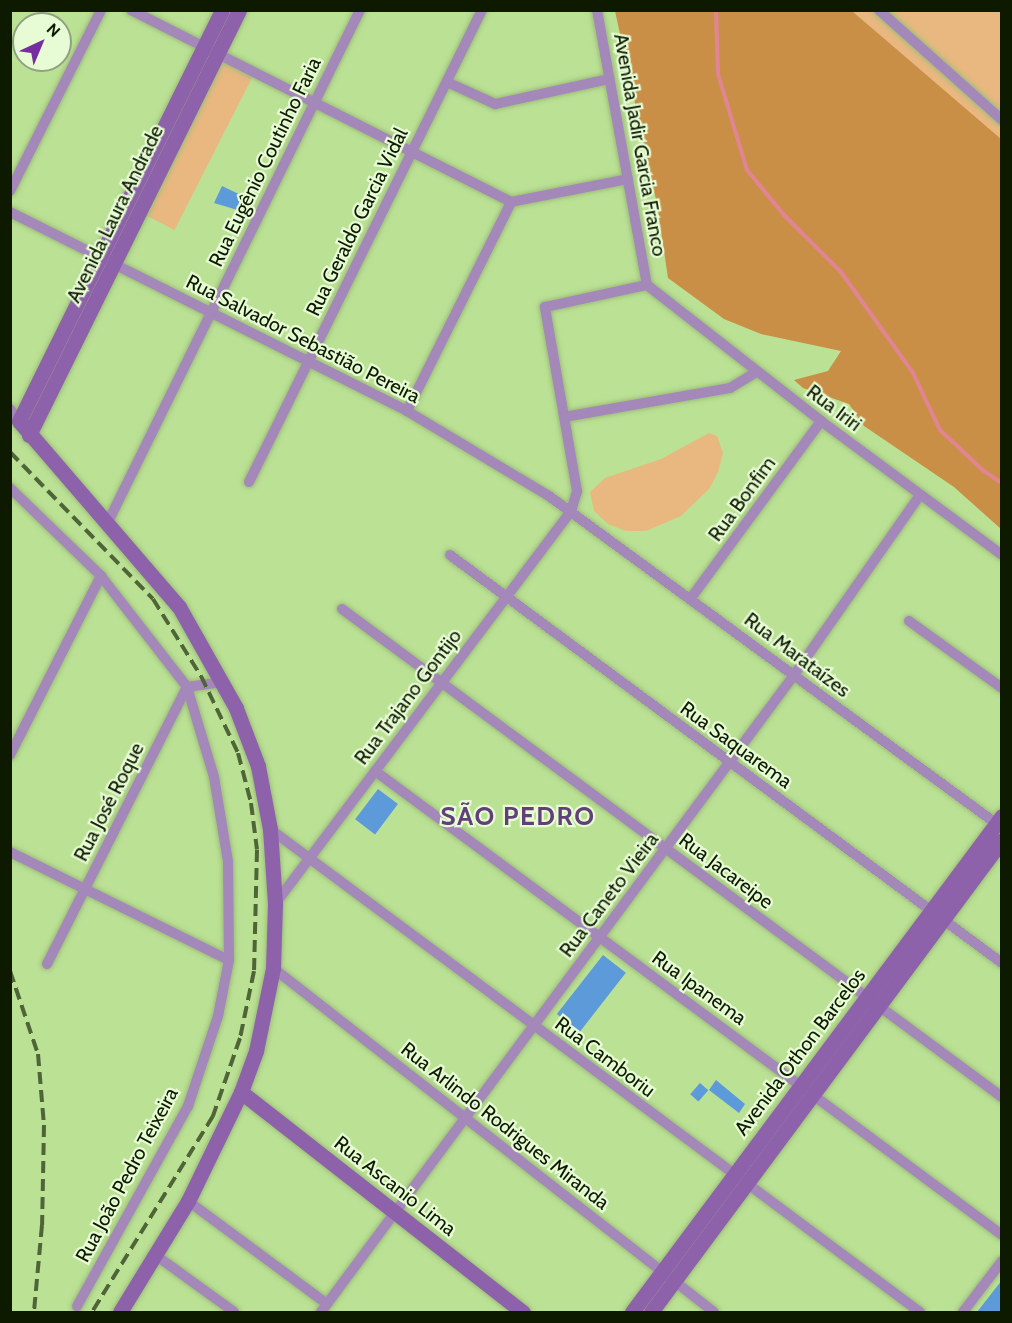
<!DOCTYPE html>
<meta charset="utf-8">
<style>
body{margin:0}
#map{position:relative;width:1012px;height:1323px;overflow:hidden;background:#bbe195;font-family:Cabin,sans-serif}
div>[style]{position:absolute}
.green>*{inset:0;background:#e8b880;transform-origin:0 0}
.forest>*{inset:0;background:#ca8f46}
.stream>*{height:4px;margin:-2px;padding:0 2px;transform-origin:2px;border-radius:2px;background:#e18594}
.building>*{inset:0;background:#5c9ad9;transform-origin:0 0}
.roads{filter:drop-shadow(0 0 2px #9cbd7a) drop-shadow(0 0 2px #9cbd7a)}
.street>*{height:10px;margin:-5px;padding:0 5px;transform-origin:5px;border-radius:5px;background:#a488b9}
.secondary>*{height:15px;margin:-7.5px;padding:0 7.5px;transform-origin:7.5px;border-radius:7.5px;background:#8d62ab}
.rail>*{height:4px;margin-top:-2px;transform-origin:0;background:repeating-linear-gradient(90deg,#4f6538 0 12px,transparent 0 18px)}
span{translate:-50% -50%;white-space:nowrap;text-align:center;line-height:1.15;-webkit-text-stroke:4.5px #e7fbd5;paint-order:stroke}
.street-label{font-size:20px;color:#0d1a00}
.district-label{font-size:26px;color:#623f79;font-weight:700;letter-spacing:1.5px}
.frame{position:absolute;inset:0;border:12px solid #0d1a00;pointer-events:none}
.north{position:absolute;left:12px;top:12px;width:60px;height:60px;box-sizing:border-box;background:#e7fbd5;border:2px solid #90a180;border-radius:50%;rotate:44deg;font-size:16px;font-weight:700;line-height:24px;text-align:center;color:#0d1a00}
.north::after{content:'';display:block;margin:auto;width:21px;height:27px;background:#762da0;clip-path:polygon(50% 0,100% 100%,50% 72%,0 100%)}
</style>
<div id="map">
<div class="green">
<div style="clip-path:polygon(852px 11px,1001px 11px,1001px 139px,994px 135px)"></div>
<div style="left:217px;top:54px;width:42px;height:176px;rotate:27deg"></div>
<div style="clip-path:polygon(709px 433px,717px 436px,723px 453px,718px 472px,709px 489px,681px 516px,646px 531px,626px 531px,608px 524px,594px 511px,590px 492px,605px 478px,661px 459px)"></div>
</div>
<div class="forest">
<div style="clip-path:polygon(615px 11px,852px 11px,1001px 139px,1001px 529px,954px 487px,864px 426px,849px 404px,803px 388px,794px 380px,828px 371px,841px 351px,761px 334px,724px 319px,668px 278px,657px 204px)"></div>
</div>
<div class="stream">
<div style="left:716px;top:10px;width:64px;rotate:88.2deg"></div>
<div style="left:718px;top:74px;width:100px;rotate:73.2deg"></div>
<div style="left:747px;top:170px;width:58px;rotate:50.6deg"></div>
<div style="left:784px;top:215px;width:81px;rotate:45deg"></div>
<div style="left:841px;top:272px;width:124px;rotate:54.5deg"></div>
<div style="left:913px;top:373px;width:63px;rotate:64.7deg"></div>
<div style="left:940px;top:430px;width:60px;rotate:43deg"></div>
<div style="left:984px;top:471px;width:22px;rotate:34deg"></div>
</div>
<div class="building">
<div style="clip-path:polygon(222px 186px,247px 198px,241px 211px,214px 203px)"></div>
<div style="left:378px;top:789px;width:25px;height:38px;rotate:37deg"></div>
<div style="left:603px;top:955px;width:29px;height:75px;rotate:38deg"></div>
<div style="clip-path:polygon(716px 1080px,745px 1104px,739px 1113px,709px 1090px)"></div>
<div style="left:700px;top:1083px;width:11px;height:15px;rotate:41deg"></div>
<div style="clip-path:polygon(1002px 1280px,1002px 1312px,977px 1312px)"></div>
</div>
<div class="roads">
<div class="street">
<div style="left:131px;top:10px;width:426px;rotate:26.8deg"></div>
<div style="left:511px;top:202px;width:119px;rotate:-11.1deg"></div>
<div style="left:597px;top:10px;width:280px;rotate:79.7deg"></div>
<div style="left:879px;top:10px;width:165px;rotate:41.8deg"></div>
<div style="left:449px;top:83px;width:51px;rotate:24.5deg"></div>
<div style="left:495px;top:104px;width:117px;rotate:-12.4deg"></div>
<div style="left:10px;top:191px;width:203px;rotate:-63.3deg"></div>
<div style="left:10px;top:212px;width:444px;rotate:26.6deg"></div>
<div style="left:407px;top:411px;width:165px;rotate:30.9deg"></div>
<div style="left:549px;top:496px;width:560px;rotate:36.22deg"></div>
<div style="left:647px;top:285px;width:221px;rotate:38deg"></div>
<div style="left:821px;top:421px;width:225px;rotate:36.5deg"></div>
<div style="left:10px;top:409px;width:15px;rotate:53deg"></div>
<div style="left:407px;top:411px;width:233px;rotate:-63.5deg"></div>
<div style="left:564px;top:417px;width:169px;rotate:-9.9deg"></div>
<div style="left:730px;top:388px;width:31px;rotate:-31deg"></div>
<div style="left:249px;top:482px;width:526px;rotate:-63.73deg"></div>
<div style="left:10px;top:488px;width:127px;rotate:44deg"></div>
<div style="left:101px;top:576px;width:140px;rotate:52.2deg"></div>
<div style="left:187px;top:687px;width:94px;rotate:73.3deg"></div>
<div style="left:214px;top:777px;width:86px;rotate:80.6deg"></div>
<div style="left:228px;top:862px;width:98px;rotate:89.4deg"></div>
<div style="left:229px;top:960px;width:57px;rotate:101.1deg"></div>
<div style="left:218px;top:1016px;width:95px;rotate:108.4deg"></div>
<div style="left:188px;top:1106px;width:229px;rotate:119deg"></div>
<div style="left:107px;top:524px;width:573px;rotate:-63.79deg"></div>
<div style="left:450px;top:555px;width:686px;rotate:36.47deg"></div>
<div style="left:691px;top:598px;width:220px;rotate:-53.7deg"></div>
<div style="left:342px;top:609px;width:821px;rotate:36.48deg"></div>
<div style="left:909px;top:621px;width:115px;rotate:35.8deg"></div>
<div style="left:10px;top:755px;width:201px;rotate:-63.1deg"></div>
<div style="left:375px;top:771px;width:780px;rotate:36.5deg"></div>
<div style="left:270px;top:829px;width:810px;rotate:36.62deg"></div>
<div style="left:10px;top:852px;width:244px;rotate:26.3deg"></div>
<div style="left:275px;top:904px;width:492px;rotate:-53deg"></div>
<div style="left:571px;top:511px;width:21px;rotate:-73deg"></div>
<div style="left:577px;top:491px;width:187px;rotate:-99.9deg"></div>
<div style="left:545px;top:307px;width:104px;rotate:-12.2deg"></div>
<div style="left:47px;top:964px;width:310px;rotate:-63.2deg"></div>
<div style="left:187px;top:687px;width:35px;rotate:-8deg"></div>
<div style="left:273px;top:968px;width:559px;rotate:37.96deg"></div>
<div style="left:188px;top:1201px;width:173px;rotate:36.5deg"></div>
<div style="left:154px;top:1254px;width:99px;rotate:35.9deg"></div>
<div style="left:321px;top:1312px;width:793px;rotate:-53.4deg"></div>
<div style="left:794px;top:675px;width:220px;rotate:-55deg"></div>
<div style="left:963px;top:1312px;width:64px;rotate:-52.6deg"></div>
</div>
<div class="secondary">
<div style="left:29px;top:435px;width:474px;rotate:-63.7deg"></div>
<div style="left:241px;top:1092px;width:358px;rotate:38deg"></div>
<div style="left:120px;top:1312px;width:130px;rotate:-58.5deg"></div>
<div style="left:188px;top:1201px;width:121px;rotate:-64.1deg"></div>
<div style="left:241px;top:1092px;width:44px;rotate:-69.9deg"></div>
<div style="left:256px;top:1051px;width:85px;rotate:-78.4deg"></div>
<div style="left:273px;top:968px;width:64px;rotate:-88.2deg"></div>
<div style="left:275px;top:904px;width:75px;rotate:-93.8deg"></div>
<div style="left:270px;top:829px;width:64px;rotate:-100.8deg"></div>
<div style="left:258px;top:766px;width:62px;rotate:-110.8deg"></div>
<div style="left:236px;top:708px;width:116px;rotate:-119.4deg"></div>
<div style="left:179px;top:607px;width:245px;rotate:-130.7deg"></div>
<div style="left:19px;top:421px;width:458px;rotate:-63.7deg"></div>
<div style="left:632px;top:1312px;width:619px;rotate:-53.28deg"></div>
<div style="left:651px;top:1312px;width:588px;rotate:-53.36deg"></div>
</div>
</div>
<div class="rail">
<div style="left:10px;top:452px;width:205px;rotate:45.8deg"></div>
<div style="left:153px;top:599px;width:91px;rotate:58.1deg"></div>
<div style="left:201px;top:676px;width:85px;rotate:64.3deg"></div>
<div style="left:238px;top:753px;width:52px;rotate:75.4deg"></div>
<div style="left:251px;top:803px;width:47px;rotate:82.7deg"></div>
<div style="left:257px;top:850px;width:121px;rotate:91.4deg"></div>
<div style="left:254px;top:971px;width:68px;rotate:101.8deg"></div>
<div style="left:240px;top:1038px;width:83px;rotate:109.1deg"></div>
<div style="left:213px;top:1116px;width:230px;rotate:121.7deg"></div>
<div style="left:10px;top:971px;width:88px;rotate:71.4deg"></div>
<div style="left:38px;top:1054px;width:71px;rotate:85.2deg"></div>
<div style="left:44px;top:1125px;width:100px;rotate:91.1deg"></div>
<div style="left:42px;top:1225px;width:87px;rotate:95.3deg"></div>
</div>
<div class="street-label">
<span style="left:640px;top:145px;rotate:80deg">Avenida Jadir Garcia Franco</span>
<span style="left:265px;top:162px;rotate:-64deg">Rua Eugênio Coutinho Faria</span>
<span style="left:115px;top:214px;rotate:-64deg">Avenida Laura Andrade</span>
<span style="left:357px;top:222px;rotate:-64deg">Rua Geraldo Garcia Vidal</span>
<span style="left:303px;top:339px;rotate:27deg">Rua Salvador Sebastião Pereira</span>
<span style="left:834px;top:408px;rotate:37deg">Rua Iriri</span>
<span style="left:742px;top:499px;rotate:-54deg">Rua Bonfim</span>
<span style="left:797px;top:655px;rotate:37deg">Rua Marataízes</span>
<span style="left:408px;top:697px;rotate:-53deg">Rua Trajano Gontijo</span>
<span style="left:736px;top:745px;rotate:36deg">Rua Saquarema</span>
<span style="left:109px;top:802px;rotate:-63deg">Rua José Roque</span>
<span style="left:726px;top:871px;rotate:37deg">Rua Jacareipe</span>
<span style="left:609px;top:895px;rotate:-53deg">Rua Caneto Vieira</span>
<span style="left:699px;top:988px;rotate:36deg">Rua Ipanema</span>
<span style="left:800px;top:1052px;rotate:-53deg">Avenida Othon Barcelos</span>
<span style="left:605px;top:1057px;rotate:37deg">Rua Camboriu</span>
<span style="left:505px;top:1126px;rotate:38deg">Rua Arlindo Rodrigues Miranda</span>
<span style="left:127px;top:1175px;rotate:-62deg">Rua João Pedro Teixeira</span>
<span style="left:395px;top:1186px;rotate:38deg">Rua Ascanio Lima</span>
</div>
<div class="district-label">
<span style="left:518px;top:817px">SÃO PEDRO</span>
</div>
<div class="frame"></div>
<div class="north">N</div>
</div>
